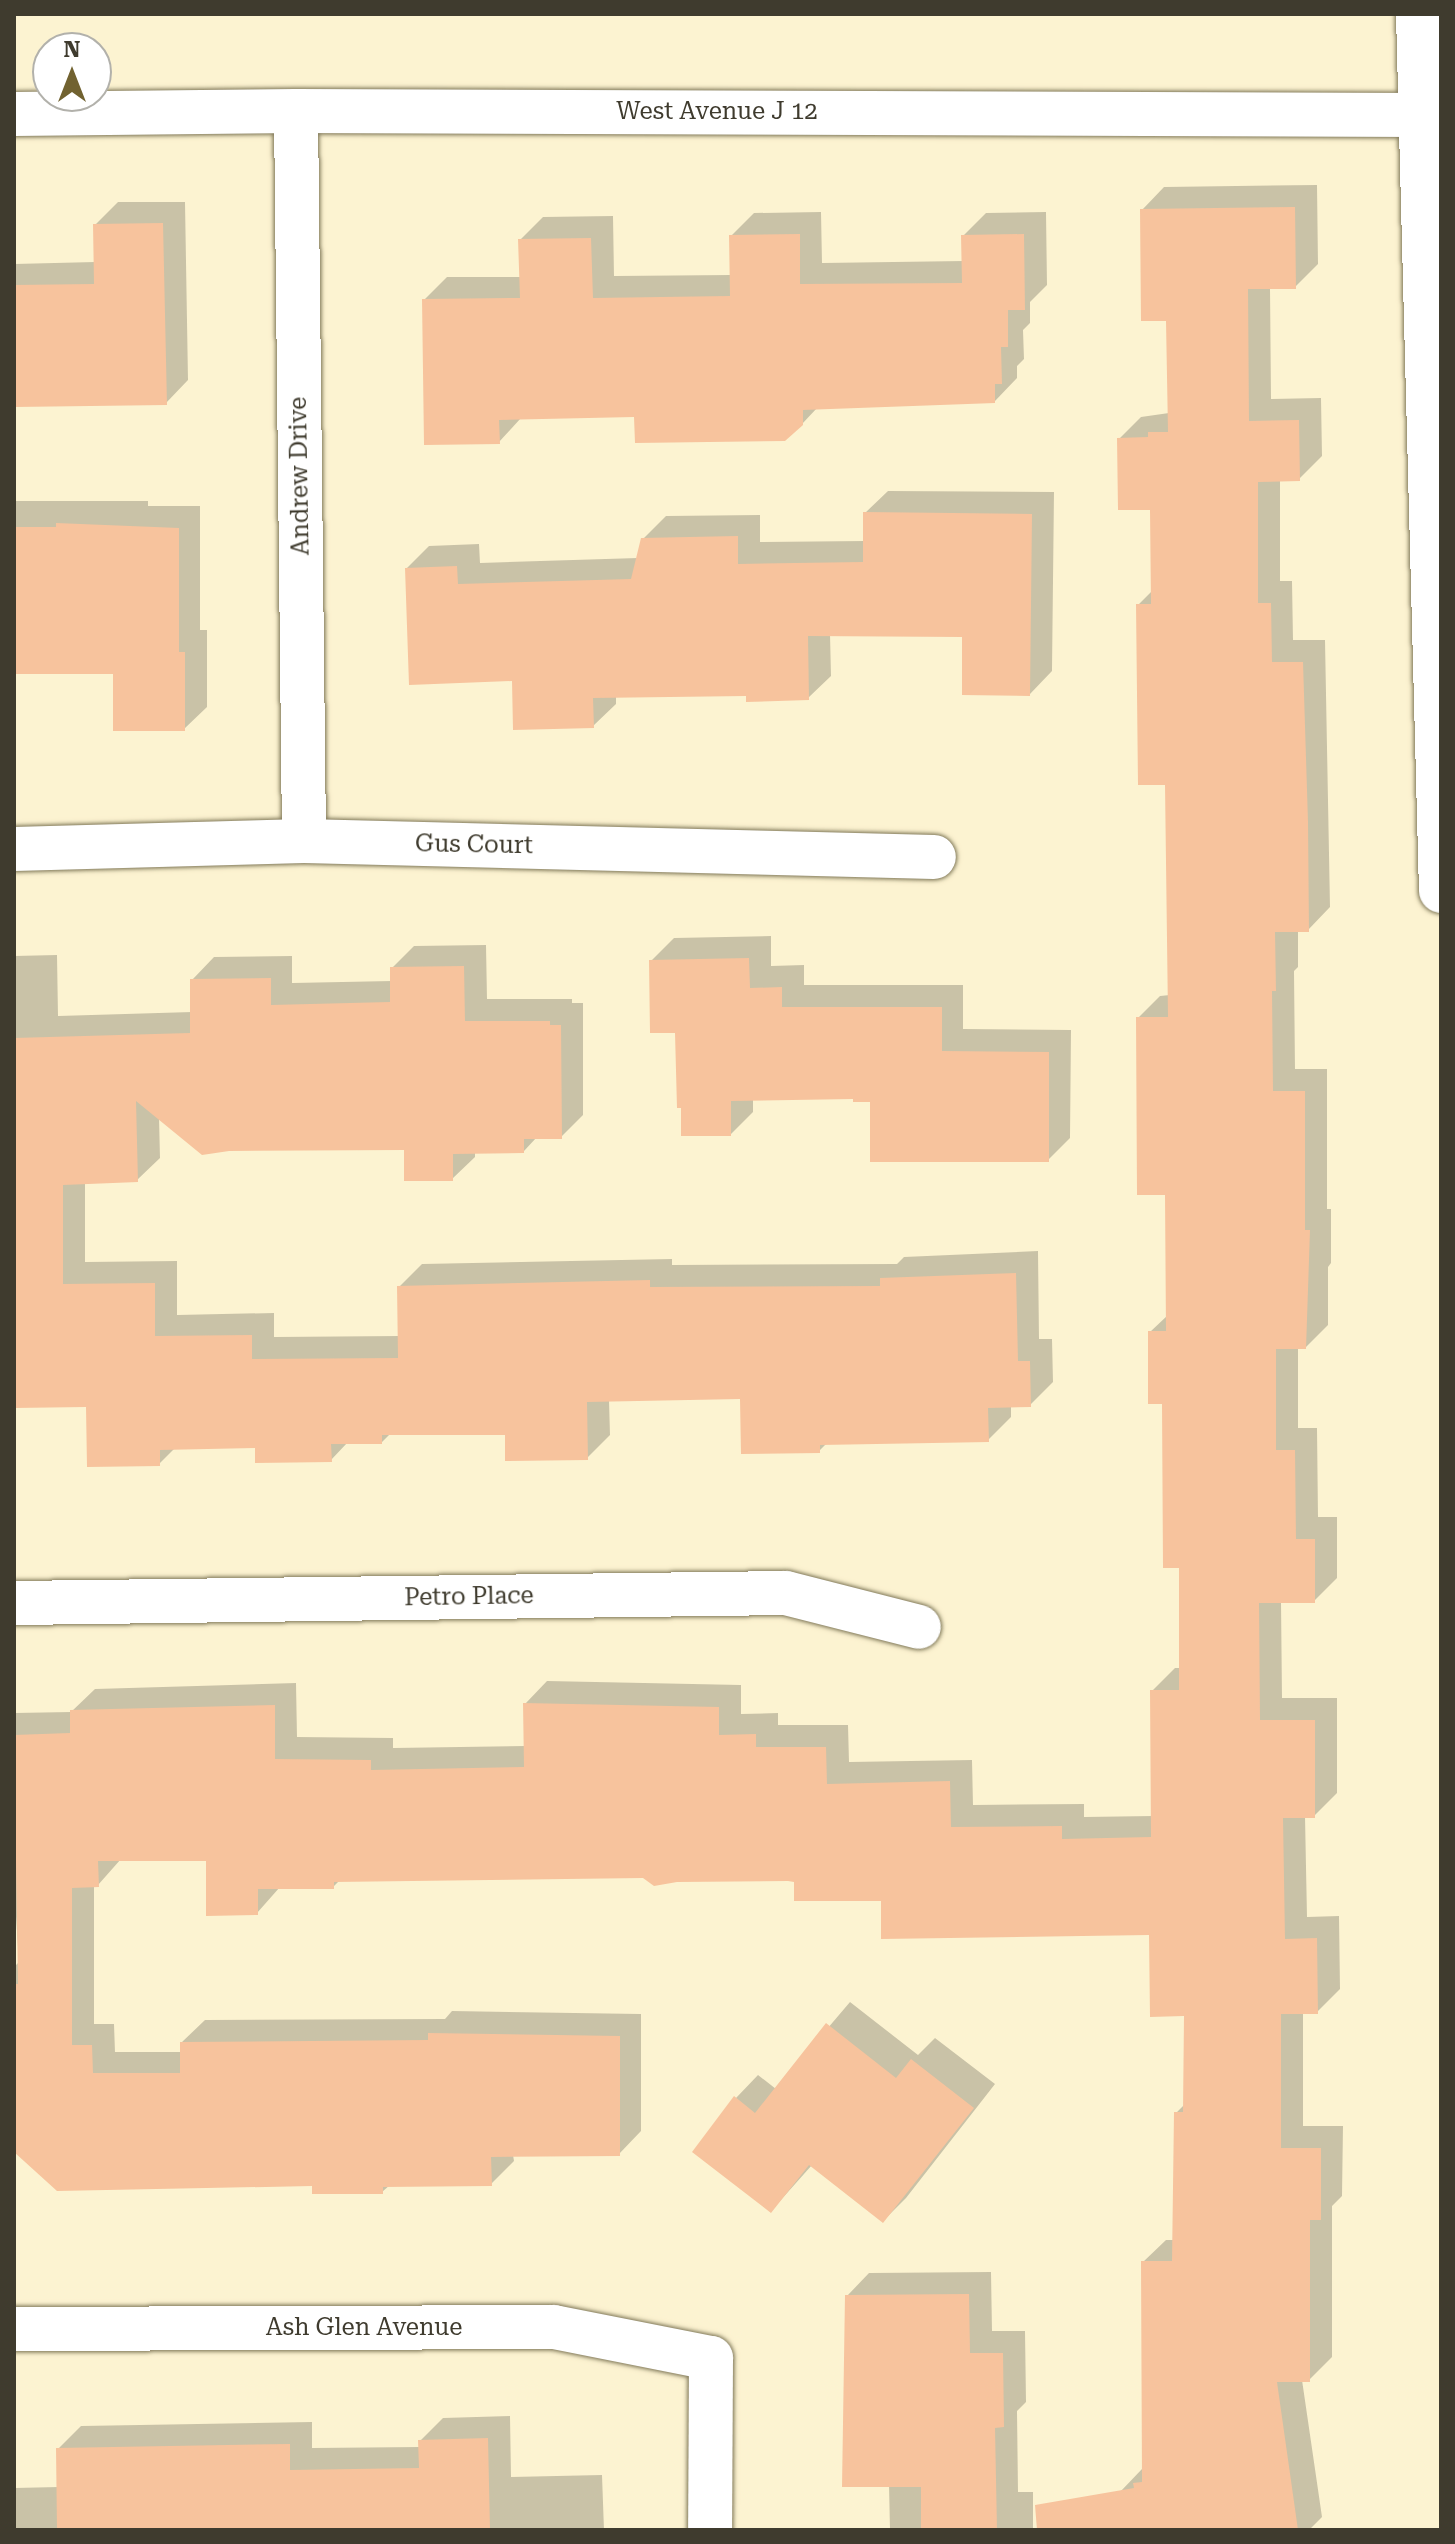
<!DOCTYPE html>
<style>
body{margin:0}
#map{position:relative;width:1455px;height:2544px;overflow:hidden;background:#fcf3d1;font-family:"Roboto Serif",serif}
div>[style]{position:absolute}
.shadow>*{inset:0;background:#0003}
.building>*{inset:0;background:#f7c39d}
.roads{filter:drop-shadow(0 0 2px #827a5a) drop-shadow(0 0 2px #827a5a)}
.minor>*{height:44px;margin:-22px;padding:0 22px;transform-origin:22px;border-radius:22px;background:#fff}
span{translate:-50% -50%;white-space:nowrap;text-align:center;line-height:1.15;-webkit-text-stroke:8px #fff;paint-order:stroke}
.street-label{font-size:24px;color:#3f3b2e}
.frame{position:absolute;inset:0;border:16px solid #3f3b2e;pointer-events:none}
.north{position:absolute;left:32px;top:32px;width:80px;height:80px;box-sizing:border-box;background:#fff;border:2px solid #b2b1ab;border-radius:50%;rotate:0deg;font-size:22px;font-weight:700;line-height:32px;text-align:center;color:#3f3b2e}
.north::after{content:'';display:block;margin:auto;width:28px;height:36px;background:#716230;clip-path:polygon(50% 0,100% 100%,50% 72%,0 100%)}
</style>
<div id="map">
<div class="shadow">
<div style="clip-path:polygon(1317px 185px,1318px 264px,1295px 287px,1270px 287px,1271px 399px,1321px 398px,1322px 456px,1299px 479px,1280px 479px,1280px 581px,1292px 581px,1293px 640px,1325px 640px,1330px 907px,1308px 930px,1298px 930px,1298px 967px,1294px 971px,1295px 1069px,1327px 1069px,1327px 1209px,1331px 1209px,1331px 1263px,1328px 1267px,1328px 1325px,1306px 1347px,1298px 1347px,1298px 1428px,1317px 1428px,1318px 1517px,1337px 1517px,1337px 1578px,1314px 1601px,1281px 1601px,1282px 1698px,1337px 1698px,1337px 1793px,1314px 1816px,1305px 1816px,1307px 1917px,1339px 1916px,1340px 1989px,1317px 2012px,1303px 2012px,1303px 2126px,1343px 2126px,1342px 2196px,1332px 2206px,1332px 2357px,1309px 2380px,1302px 2380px,1322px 2517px,1309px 2530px,1119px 2530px,1120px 2492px,1142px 2469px,1143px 2262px,1166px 2240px,1175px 2240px,1176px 2113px,1185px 2104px,1186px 2014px,1151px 1933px,883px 1899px,796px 1881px,644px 1876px,340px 1880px,333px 1887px,280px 1887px,257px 1913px,208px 1859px,121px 1859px,98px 1885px,94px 1885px,94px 2024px,114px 2024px,115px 2052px,182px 2052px,182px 2042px,205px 2020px,445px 2019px,452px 2011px,641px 2014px,641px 2131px,619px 2154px,513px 2155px,514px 2161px,491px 2184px,390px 2185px,382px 2192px,14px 2151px,14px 1967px,19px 1962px,14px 1886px,14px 1713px,71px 1712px,95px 1689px,296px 1683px,297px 1737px,393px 1738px,393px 1748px,525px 1746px,525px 1704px,547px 1681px,741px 1685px,741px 1714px,778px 1713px,778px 1725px,848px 1725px,849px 1762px,972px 1760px,973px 1805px,1084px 1804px,1084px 1817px,1153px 1816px,1152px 1691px,1175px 1668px,1181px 1668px,1181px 1566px,1164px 1402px,1150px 1332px,1168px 1315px,1167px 1193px,1138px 1018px,1160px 996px,1170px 995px,1167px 782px,1138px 605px,1153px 590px,1152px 508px,1119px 439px,1141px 417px,1169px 413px,1168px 319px,1142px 210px,1164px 187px)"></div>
<div style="clip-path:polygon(118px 202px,185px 202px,188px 380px,166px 403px,14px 405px,14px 264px,95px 262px,95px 225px)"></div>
<div style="clip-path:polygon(821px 212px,822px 263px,964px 261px,963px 236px,986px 213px,1046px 212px,1047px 285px,1030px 302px,1030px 323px,1023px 330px,1024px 359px,1017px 366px,1017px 378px,995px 401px,818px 407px,802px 424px,636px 415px,521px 418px,499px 442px,424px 300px,447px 277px,521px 277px,520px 240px,543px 217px,613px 216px,614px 276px,731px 275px,731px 236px,754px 213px)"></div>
<div style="clip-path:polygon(888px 491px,1054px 492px,1052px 671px,1030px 694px,964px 635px,830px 634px,831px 676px,808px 698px,748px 694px,616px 696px,616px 704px,593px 726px,514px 679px,407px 568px,429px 546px,479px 544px,480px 563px,638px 558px,643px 539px,666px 516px,760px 515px,760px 542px,865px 541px,865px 513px)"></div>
<div style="clip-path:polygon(14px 501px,148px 501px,148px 506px,200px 506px,200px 630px,207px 630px,207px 707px,184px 729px,115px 672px,14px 630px)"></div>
<div style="clip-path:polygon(771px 936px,771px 966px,804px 965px,804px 985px,963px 985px,963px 1029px,1071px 1030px,1070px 1138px,1048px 1160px,855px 1097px,753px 1098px,753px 1112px,731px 1134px,677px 1031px,651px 961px,674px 938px)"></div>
<div style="clip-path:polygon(486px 945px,487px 999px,572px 999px,572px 1003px,583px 1003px,583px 1115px,561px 1137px,537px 1137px,524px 1151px,475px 1151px,475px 1157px,452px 1179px,406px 1148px,159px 1117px,160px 1158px,137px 1180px,85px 1182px,85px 1262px,177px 1261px,177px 1315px,274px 1313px,274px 1337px,400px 1336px,399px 1287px,422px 1264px,672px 1259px,672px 1265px,897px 1264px,904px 1257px,1038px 1251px,1039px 1339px,1052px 1339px,1053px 1382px,1030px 1405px,1011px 1406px,1011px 1417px,988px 1440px,828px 1442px,819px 1451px,742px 1397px,609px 1400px,610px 1435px,587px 1458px,507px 1433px,391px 1433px,382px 1442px,348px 1442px,331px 1460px,257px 1446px,176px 1447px,159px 1464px,88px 1405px,14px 1406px,14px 956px,57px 955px,58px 1016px,192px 1012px,192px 980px,214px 957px,292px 956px,292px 983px,392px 981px,392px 968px,414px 946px)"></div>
<div style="clip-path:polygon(850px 2002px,918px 2055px,935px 2038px,995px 2084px,906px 2198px,883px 2221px,812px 2165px,771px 2211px,736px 2098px,758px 2075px,776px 2089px)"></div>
<div style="clip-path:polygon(991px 2272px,992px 2331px,1025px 2331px,1026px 2402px,1017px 2411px,1018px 2492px,1033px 2492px,1033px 2530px,890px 2530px,889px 2485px,847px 2296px,869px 2273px)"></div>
<div style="clip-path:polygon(510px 2416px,511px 2477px,602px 2475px,604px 2530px,14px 2530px,14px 2488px,59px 2487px,58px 2449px,81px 2426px,312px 2422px,312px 2448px,420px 2447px,420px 2441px,443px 2418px)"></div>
</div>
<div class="building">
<div style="clip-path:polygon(1295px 207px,1296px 289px,1248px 289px,1249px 421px,1299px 420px,1300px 481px,1258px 482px,1258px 603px,1271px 603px,1272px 662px,1303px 662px,1308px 822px,1309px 932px,1275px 932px,1276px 991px,1272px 991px,1273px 1091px,1305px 1091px,1305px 1230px,1310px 1230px,1306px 1349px,1276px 1349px,1276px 1450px,1295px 1450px,1296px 1539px,1315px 1539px,1315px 1603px,1259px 1603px,1260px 1720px,1315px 1720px,1315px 1818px,1283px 1818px,1285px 1939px,1317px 1938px,1318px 2014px,1281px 2014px,1281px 2148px,1321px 2148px,1321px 2220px,1310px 2220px,1310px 2382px,1277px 2382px,1298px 2530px,1037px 2530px,1035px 2505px,1134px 2488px,1133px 2483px,1142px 2482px,1141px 2261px,1172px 2261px,1174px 2112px,1183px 2112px,1184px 2016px,1150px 2017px,1149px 1935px,881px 1939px,881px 1901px,794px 1901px,794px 1882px,788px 1881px,677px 1882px,654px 1886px,643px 1878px,334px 1882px,334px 1889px,258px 1889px,258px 1915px,206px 1916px,206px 1861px,98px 1861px,99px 1887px,72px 1888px,72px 2045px,92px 2045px,93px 2073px,180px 2073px,180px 2042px,428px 2040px,428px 2033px,620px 2036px,620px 2156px,491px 2157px,492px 2186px,383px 2187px,383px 2194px,312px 2194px,312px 2186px,57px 2191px,14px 2152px,14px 1984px,18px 1984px,14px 1735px,70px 1733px,70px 1710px,275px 1705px,275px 1759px,371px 1760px,371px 1770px,524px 1767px,523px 1703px,719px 1707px,719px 1735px,756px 1734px,756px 1747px,826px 1747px,827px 1784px,950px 1781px,951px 1827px,1062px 1826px,1062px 1839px,1151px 1837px,1150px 1690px,1179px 1690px,1179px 1568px,1163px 1568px,1162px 1404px,1148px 1404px,1148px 1331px,1166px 1331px,1165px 1195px,1137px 1195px,1136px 1017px,1168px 1017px,1165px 785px,1138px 785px,1136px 604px,1151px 604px,1150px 510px,1118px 510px,1117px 438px,1148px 437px,1148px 432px,1168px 432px,1166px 321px,1141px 321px,1140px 209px)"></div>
<div style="clip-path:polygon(163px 223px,167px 405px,14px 407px,14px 285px,94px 284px,93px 224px)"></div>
<div style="clip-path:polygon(800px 234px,800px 284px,962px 283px,961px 235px,1024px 234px,1025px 310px,1008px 310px,1008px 347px,1001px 347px,1002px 384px,995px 384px,995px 403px,803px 410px,803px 425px,785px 441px,635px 443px,634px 417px,499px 420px,500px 444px,424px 445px,422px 299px,520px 298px,518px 239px,591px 238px,593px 298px,730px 296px,729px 235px)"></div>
<div style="clip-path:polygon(863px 512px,1032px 514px,1030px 696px,962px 695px,962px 637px,808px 636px,809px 700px,746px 702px,746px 696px,593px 698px,594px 728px,513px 730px,512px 681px,409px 685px,405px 568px,457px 566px,458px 584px,631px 579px,641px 538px,738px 536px,738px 564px,863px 562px)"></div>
<div style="clip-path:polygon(56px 523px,179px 528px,179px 652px,185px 652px,185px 731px,113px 731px,113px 674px,14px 674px,14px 527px,56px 527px)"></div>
<div style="clip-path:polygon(749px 958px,750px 988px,782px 987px,782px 1007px,942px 1007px,942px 1051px,1049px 1052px,1049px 1162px,870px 1162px,870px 1102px,853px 1102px,853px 1099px,731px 1101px,731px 1136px,681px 1136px,681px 1108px,677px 1108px,675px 1033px,650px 1033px,649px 960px)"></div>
<div style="clip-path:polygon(464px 966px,465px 1021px,550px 1021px,550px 1025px,561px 1025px,562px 1139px,524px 1139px,524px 1153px,453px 1154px,453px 1181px,404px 1181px,404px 1150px,229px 1151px,202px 1155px,136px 1101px,138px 1182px,63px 1185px,63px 1284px,155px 1283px,155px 1336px,252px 1335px,252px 1359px,398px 1358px,397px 1286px,650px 1280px,650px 1287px,880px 1286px,880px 1278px,1016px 1273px,1018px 1361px,1030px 1361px,1031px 1407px,988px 1408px,989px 1442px,820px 1445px,820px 1453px,741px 1454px,740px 1399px,587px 1402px,588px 1460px,505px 1461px,505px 1435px,382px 1435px,382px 1444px,331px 1444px,332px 1462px,255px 1463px,255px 1448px,160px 1450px,160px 1466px,87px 1467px,86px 1407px,14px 1408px,14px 1038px,190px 1033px,190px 979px,271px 978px,271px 1005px,390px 1002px,390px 967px)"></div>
<div style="clip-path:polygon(826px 2023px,896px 2078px,911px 2059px,974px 2108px,883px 2223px,809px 2165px,771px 2213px,692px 2152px,734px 2096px,755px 2113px)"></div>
<div style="clip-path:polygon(969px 2294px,970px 2353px,1003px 2353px,1004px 2427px,995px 2428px,997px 2530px,921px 2530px,921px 2487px,842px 2487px,845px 2295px)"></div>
<div style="clip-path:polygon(488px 2438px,490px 2530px,57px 2530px,56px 2448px,290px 2444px,290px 2470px,419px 2468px,418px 2440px)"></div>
</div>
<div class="roads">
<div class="minor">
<div style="left:1418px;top:14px;width:877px;rotate:88.5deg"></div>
<div style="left:296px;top:111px;width:730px;rotate:89.37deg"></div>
<div style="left:14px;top:114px;width:282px;rotate:-0.6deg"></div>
<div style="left:296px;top:111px;width:1125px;rotate:0.2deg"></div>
<div style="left:14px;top:849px;width:290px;rotate:-1.6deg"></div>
<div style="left:304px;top:841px;width:630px;rotate:1.45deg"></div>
<div style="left:14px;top:1603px;width:772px;rotate:-0.74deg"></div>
<div style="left:786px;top:1593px;width:137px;rotate:14.3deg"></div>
<div style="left:14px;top:2329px;width:540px;rotate:-0.21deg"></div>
<div style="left:554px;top:2327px;width:160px;rotate:11.2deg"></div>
<div style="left:711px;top:2358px;width:172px;rotate:90.3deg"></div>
</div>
</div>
<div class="street-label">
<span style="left:717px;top:112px">West Avenue J 12</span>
<span style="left:300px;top:476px;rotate:-91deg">Andrew Drive</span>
<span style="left:474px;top:845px;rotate:1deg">Gus Court</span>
<span style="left:469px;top:1597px;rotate:-1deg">Petro Place</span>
<span style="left:364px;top:2328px">Ash Glen Avenue</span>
</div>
<div class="frame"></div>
<div class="north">N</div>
</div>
